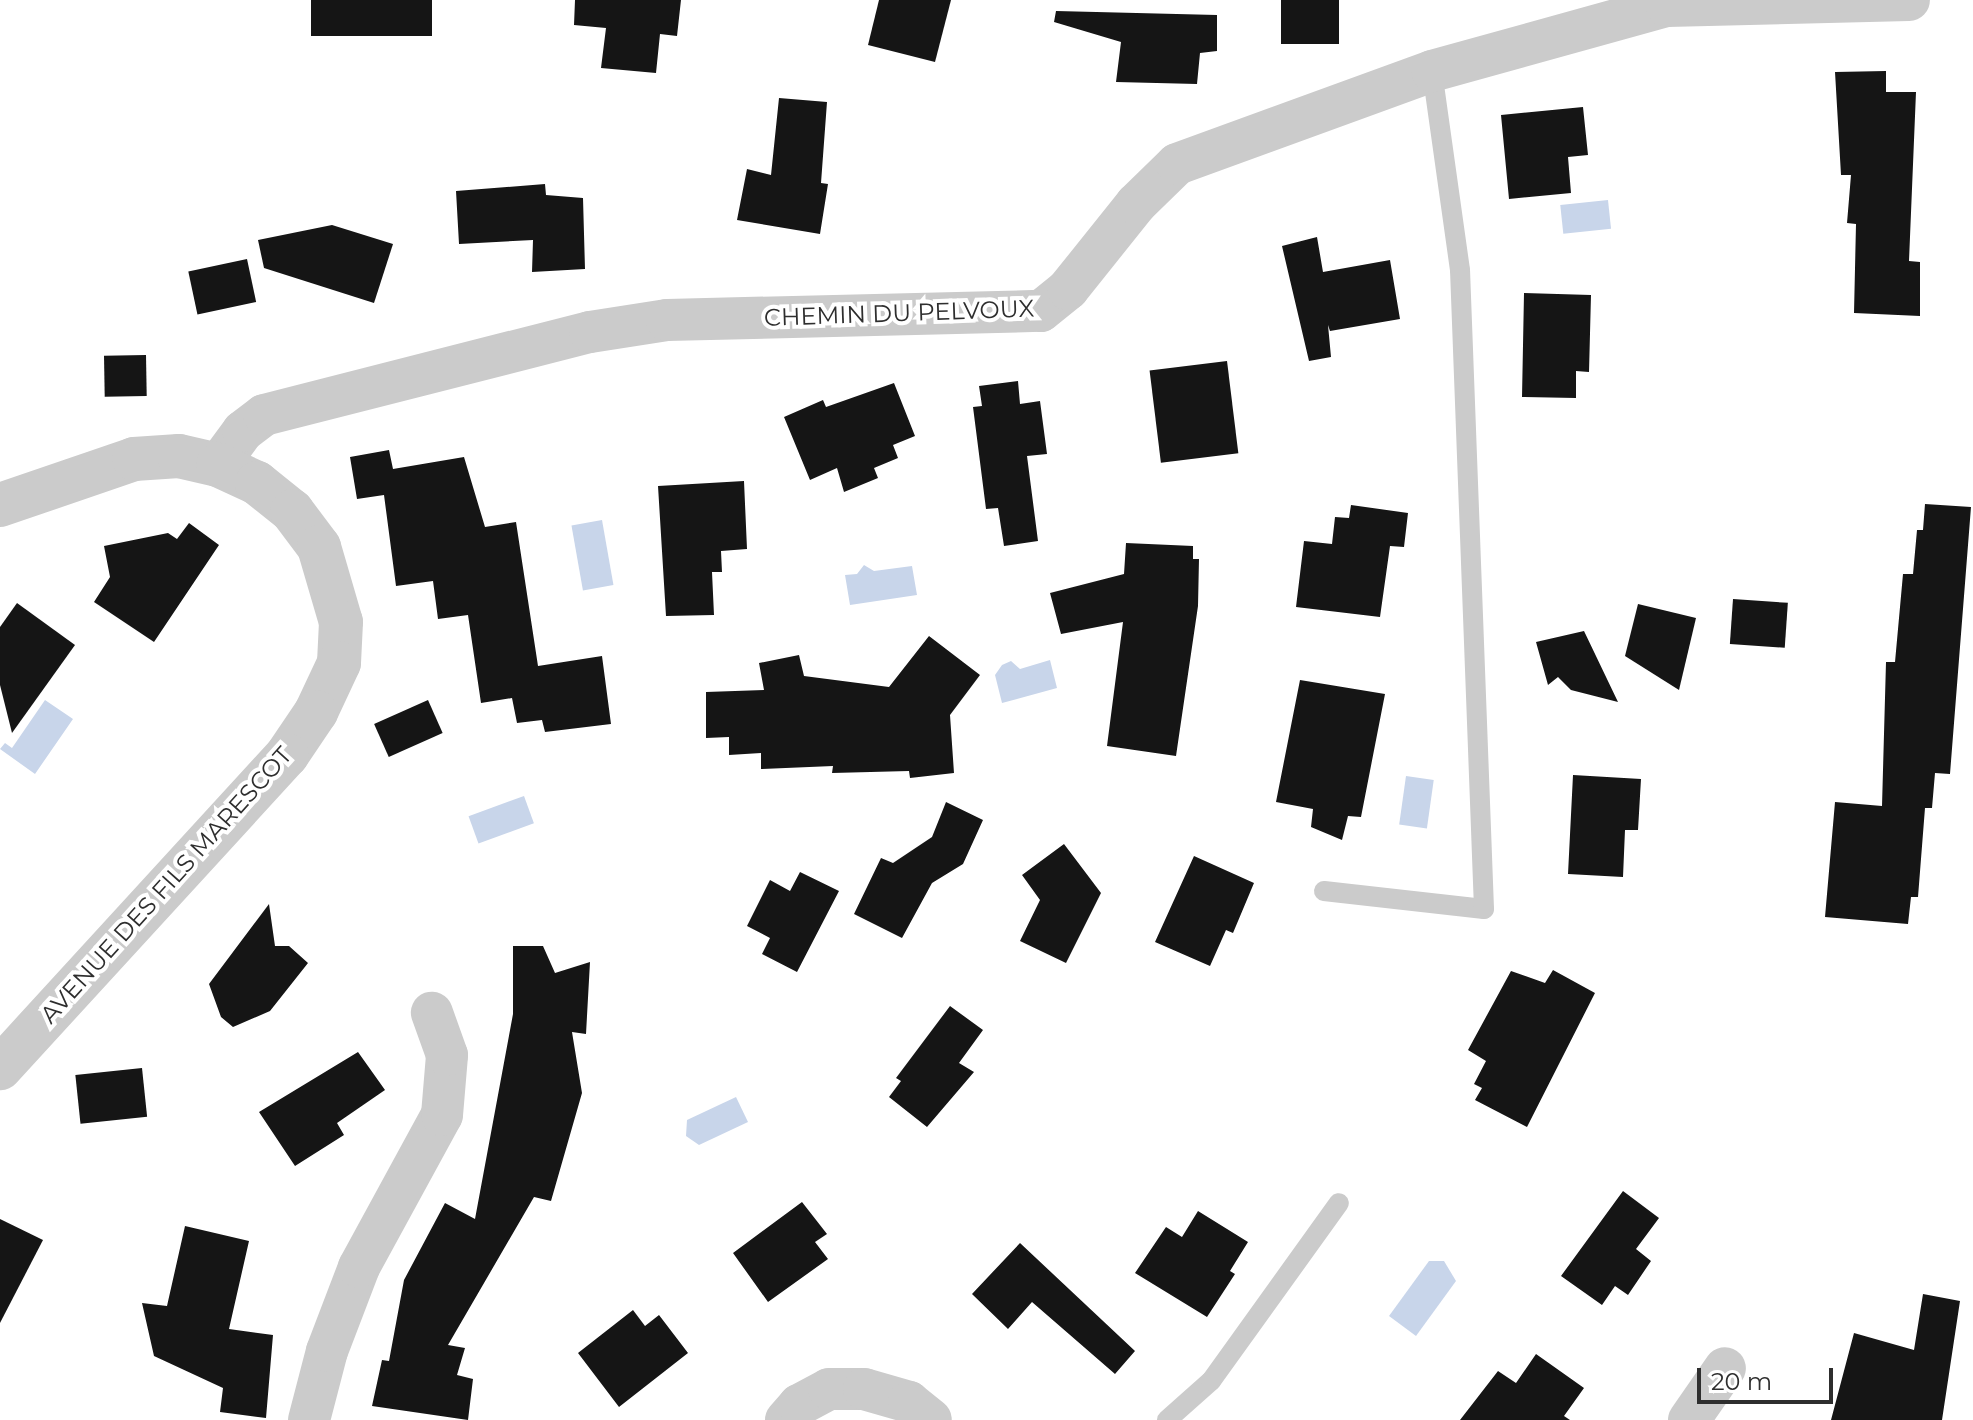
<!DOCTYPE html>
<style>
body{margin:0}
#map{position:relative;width:1973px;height:1420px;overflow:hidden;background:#fff;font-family:Montserrat,sans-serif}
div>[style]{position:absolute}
.water>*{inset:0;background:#c8d5ea;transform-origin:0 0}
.building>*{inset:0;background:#151515;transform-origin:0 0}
.service>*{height:20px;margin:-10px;padding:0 10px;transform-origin:10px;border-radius:10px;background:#cbcbcb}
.minor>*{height:42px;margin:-21px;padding:0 21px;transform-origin:21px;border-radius:21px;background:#cbcbcb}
.tertiary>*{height:44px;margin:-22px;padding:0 22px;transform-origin:22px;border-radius:22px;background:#cbcbcb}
span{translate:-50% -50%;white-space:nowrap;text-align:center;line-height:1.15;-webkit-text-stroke:8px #fff;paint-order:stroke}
.street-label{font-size:24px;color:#2e2e2e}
.scale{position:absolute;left:1697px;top:1368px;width:136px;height:36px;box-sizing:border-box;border:4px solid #2e2e2e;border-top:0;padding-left:10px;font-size:24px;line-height:28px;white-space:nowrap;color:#2e2e2e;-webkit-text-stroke:6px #fff;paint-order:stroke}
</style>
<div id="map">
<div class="water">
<div style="left:1608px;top:200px;width:29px;height:48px;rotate:84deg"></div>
<div style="left:602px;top:520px;width:66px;height:31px;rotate:80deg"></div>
<div style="clip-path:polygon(864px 565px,874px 571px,912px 566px,917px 595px,850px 605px,845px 575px,857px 574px)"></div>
<div style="clip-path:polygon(1050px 660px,1057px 688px,1002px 703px,995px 675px,1002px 665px,1011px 661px,1020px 669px)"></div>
<div style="clip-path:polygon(45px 700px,73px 719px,35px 774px,0 749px,5px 743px,12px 748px)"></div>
<div style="left:1406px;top:776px;width:28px;height:49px;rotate:8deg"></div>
<div style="left:524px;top:796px;width:29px;height:59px;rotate:70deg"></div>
<div style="clip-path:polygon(736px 1097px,748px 1122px,699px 1145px,686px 1136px,687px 1120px)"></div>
<div style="clip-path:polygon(1429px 1261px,1444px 1261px,1456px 1281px,1416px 1336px,1389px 1316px)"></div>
</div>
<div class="building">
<div style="left:311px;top:0;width:121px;height:36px"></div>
<div style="clip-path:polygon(575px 0,681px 0,677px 36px,660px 34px,656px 73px,601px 68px,606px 28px,574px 25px)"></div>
<div style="clip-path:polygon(879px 0,951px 0,935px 62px,868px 45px)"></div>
<div style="left:1281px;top:0;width:58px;height:44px"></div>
<div style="clip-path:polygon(1056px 11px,1217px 15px,1217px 51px,1200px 53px,1197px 84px,1116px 82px,1121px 42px,1054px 22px)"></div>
<div style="clip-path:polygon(1886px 71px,1886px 92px,1916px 92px,1909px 261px,1920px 262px,1920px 316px,1854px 313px,1856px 224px,1847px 223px,1851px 175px,1841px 175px,1835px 72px)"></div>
<div style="clip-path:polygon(779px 98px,827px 102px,821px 183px,828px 184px,820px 234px,737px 220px,747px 169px,771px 175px)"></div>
<div style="clip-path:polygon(1583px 107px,1588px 155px,1568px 157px,1571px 193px,1509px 199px,1501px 115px)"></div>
<div style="clip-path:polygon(545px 184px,546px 195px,583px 198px,585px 269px,532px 272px,533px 240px,459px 244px,456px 191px)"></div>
<div style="clip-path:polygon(332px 225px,393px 244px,374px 303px,264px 268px,258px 240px)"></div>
<div style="clip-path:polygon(1317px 237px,1323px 272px,1390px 260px,1400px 319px,1330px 331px,1328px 325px,1331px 357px,1309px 361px,1282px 246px)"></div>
<div style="left:247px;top:259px;width:44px;height:60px;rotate:78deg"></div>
<div style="clip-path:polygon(1524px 293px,1591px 295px,1589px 372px,1576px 371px,1576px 398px,1522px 397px)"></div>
<div style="left:146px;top:355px;width:41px;height:42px;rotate:89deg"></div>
<div style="left:1227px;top:361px;width:93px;height:78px;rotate:83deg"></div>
<div style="clip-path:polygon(1018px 381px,1020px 404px,1040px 401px,1047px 454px,1027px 456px,1038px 541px,1004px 546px,998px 508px,986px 509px,973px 407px,982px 406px,979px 386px)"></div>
<div style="clip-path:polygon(894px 383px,915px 436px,893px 445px,898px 458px,874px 468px,878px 478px,844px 492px,837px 468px,810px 480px,784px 417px,823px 400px,826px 407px)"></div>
<div style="clip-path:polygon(389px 450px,393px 469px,464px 457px,485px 527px,516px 522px,538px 666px,602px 656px,611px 724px,545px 732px,542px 720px,517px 723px,512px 698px,481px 703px,468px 615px,438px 619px,433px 581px,396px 586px,384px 495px,357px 499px,350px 457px)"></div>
<div style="clip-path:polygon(744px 481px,747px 549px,721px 551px,722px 572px,712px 572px,714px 615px,666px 616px,658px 486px)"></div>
<div style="clip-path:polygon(1925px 504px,1971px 507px,1950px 774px,1935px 773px,1932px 808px,1925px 808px,1918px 897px,1911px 897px,1908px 924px,1825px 917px,1835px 802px,1882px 806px,1886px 662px,1895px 662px,1903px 574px,1913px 574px,1917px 530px,1923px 530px)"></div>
<div style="clip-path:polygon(1351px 505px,1408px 513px,1404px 547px,1390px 546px,1380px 617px,1296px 607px,1304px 541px,1332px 544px,1335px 517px,1349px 518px)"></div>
<div style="clip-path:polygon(189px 523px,219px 545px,154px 642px,94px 602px,110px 577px,104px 546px,168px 533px,177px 539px)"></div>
<div style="clip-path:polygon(1126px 543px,1193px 546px,1193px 559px,1199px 559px,1198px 606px,1176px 756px,1107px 746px,1123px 622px,1061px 634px,1050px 593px,1124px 574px)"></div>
<div style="left:1733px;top:599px;width:55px;height:45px;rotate:4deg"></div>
<div style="clip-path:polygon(17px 603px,75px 645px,12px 733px,0 685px,0 627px)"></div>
<div style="clip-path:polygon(1638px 604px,1696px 618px,1679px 690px,1625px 656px)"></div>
<div style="clip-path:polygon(1584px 631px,1618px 702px,1571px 690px,1558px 677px,1548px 685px,1536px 642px)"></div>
<div style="clip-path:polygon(929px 636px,980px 675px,950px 715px,954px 773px,910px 778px,909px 771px,832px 773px,833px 766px,761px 769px,761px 753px,729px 755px,729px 737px,706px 738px,706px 692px,764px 690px,759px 663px,799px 655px,804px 676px,889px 687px)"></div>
<div style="clip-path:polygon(1300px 680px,1385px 694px,1361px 817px,1348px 816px,1342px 840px,1311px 827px,1313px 809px,1276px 802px)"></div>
<div style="left:428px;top:700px;width:36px;height:59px;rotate:66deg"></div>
<div style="clip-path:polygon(1573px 775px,1641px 779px,1638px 830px,1625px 830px,1623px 877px,1568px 874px)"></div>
<div style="clip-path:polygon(946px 802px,983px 820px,963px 864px,932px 883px,902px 938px,854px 914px,881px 858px,893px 863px,932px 837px)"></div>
<div style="clip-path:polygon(1064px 844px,1101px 893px,1066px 963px,1020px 941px,1040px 900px,1022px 875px)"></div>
<div style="clip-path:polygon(1194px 856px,1254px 883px,1233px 933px,1226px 930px,1210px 966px,1155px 942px)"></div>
<div style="clip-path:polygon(800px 872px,839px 891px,797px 972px,762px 954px,770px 938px,747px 926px,770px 880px,790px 891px)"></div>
<div style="clip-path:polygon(269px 904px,275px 946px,289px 946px,308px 963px,270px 1011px,233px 1027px,221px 1017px,209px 984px)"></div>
<div style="clip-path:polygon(513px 946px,543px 946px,555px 973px,590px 962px,586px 1034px,572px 1032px,582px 1093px,551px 1201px,534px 1197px,448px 1345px,465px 1348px,457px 1375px,473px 1379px,468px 1420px,372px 1406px,382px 1360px,389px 1361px,404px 1280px,445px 1203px,475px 1219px,513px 1014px)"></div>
<div style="clip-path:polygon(1553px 970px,1595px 993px,1527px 1127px,1475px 1100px,1482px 1088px,1474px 1084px,1486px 1061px,1468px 1050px,1511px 971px,1545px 983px)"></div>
<div style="clip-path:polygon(950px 1006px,983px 1030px,959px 1063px,974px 1072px,927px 1127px,889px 1097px,901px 1081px,896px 1078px)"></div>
<div style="clip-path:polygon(358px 1052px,385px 1090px,337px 1123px,344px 1135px,295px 1166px,259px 1112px)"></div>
<div style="left:142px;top:1068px;width:49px;height:67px;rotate:84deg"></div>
<div style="clip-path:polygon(1623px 1191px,1659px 1218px,1636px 1249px,1651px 1261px,1628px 1295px,1615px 1286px,1602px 1305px,1561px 1276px)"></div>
<div style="clip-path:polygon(802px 1202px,827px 1234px,815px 1242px,828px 1259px,768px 1302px,733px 1253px)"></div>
<div style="clip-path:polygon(1198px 1211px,1248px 1242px,1230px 1271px,1235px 1274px,1207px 1317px,1135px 1273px,1166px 1227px,1182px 1237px)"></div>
<div style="clip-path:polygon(0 1219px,43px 1240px,0 1323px)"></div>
<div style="clip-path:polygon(185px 1226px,249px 1241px,229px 1329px,273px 1335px,266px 1418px,220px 1412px,223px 1388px,154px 1356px,142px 1303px,167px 1306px)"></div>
<div style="clip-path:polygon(1020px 1243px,1135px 1351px,1115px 1374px,1032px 1302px,1008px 1329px,972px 1294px)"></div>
<div style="clip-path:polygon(1923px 1294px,1960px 1301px,1942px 1420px,1831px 1420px,1854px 1333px,1914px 1350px)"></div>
<div style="clip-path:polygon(633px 1310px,645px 1326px,659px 1315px,688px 1353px,619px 1407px,578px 1353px)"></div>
<div style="clip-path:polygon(1536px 1354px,1584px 1388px,1564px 1416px,1570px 1420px,1460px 1420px,1498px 1371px,1516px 1383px)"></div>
</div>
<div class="service">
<div style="left:1324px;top:891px;width:161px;rotate:6.4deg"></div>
<div style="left:1484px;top:909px;width:639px;rotate:-92.15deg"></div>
<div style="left:1460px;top:270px;width:201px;rotate:-98deg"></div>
<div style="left:1167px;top:1420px;width:59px;rotate:-41.6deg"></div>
<div style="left:1211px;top:1381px;width:219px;rotate:-54.3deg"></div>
</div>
<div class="minor">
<div style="left:218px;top:465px;width:42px;rotate:-53.7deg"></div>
<div style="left:243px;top:431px;width:26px;rotate:-37deg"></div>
<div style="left:264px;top:415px;width:336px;rotate:-14.3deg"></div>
<div style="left:590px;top:332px;width:78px;rotate:-8.9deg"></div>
<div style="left:667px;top:320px;width:374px;rotate:-1.4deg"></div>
<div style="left:1041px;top:311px;width:35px;rotate:-39deg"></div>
<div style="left:1068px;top:289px;width:109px;rotate:-51.3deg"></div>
<div style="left:1136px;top:204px;width:57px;rotate:-44.3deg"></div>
<div style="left:1177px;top:164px;width:271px;rotate:-20deg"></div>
<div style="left:1432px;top:71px;width:244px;rotate:-15.5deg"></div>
<div style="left:1667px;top:6px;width:242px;rotate:-1.4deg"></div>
<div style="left:309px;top:1420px;width:71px;rotate:-75.4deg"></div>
<div style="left:327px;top:1351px;width:90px;rotate:-69.1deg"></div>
<div style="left:359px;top:1267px;width:173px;rotate:-61.4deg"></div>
<div style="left:442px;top:1115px;width:60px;rotate:-85.2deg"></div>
<div style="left:447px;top:1055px;width:45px;rotate:-109.7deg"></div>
<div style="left:786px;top:1420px;width:20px;rotate:-49deg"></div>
<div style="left:799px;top:1405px;width:34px;rotate:-28deg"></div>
<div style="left:829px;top:1389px;width:35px"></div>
<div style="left:864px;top:1389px;width:47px;rotate:16.1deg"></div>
<div style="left:909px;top:1402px;width:28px;rotate:39deg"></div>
<div style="left:1689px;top:1420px;width:63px;rotate:-55.3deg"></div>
</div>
<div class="tertiary">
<div style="left:0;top:505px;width:142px;rotate:-18.9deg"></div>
<div style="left:134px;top:459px;width:45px;rotate:-3.8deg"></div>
<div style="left:179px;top:456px;width:40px;rotate:13deg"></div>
<div style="left:218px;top:465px;width:43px;rotate:24.8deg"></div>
<div style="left:257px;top:483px;width:45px;rotate:38.7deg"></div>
<div style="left:292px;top:511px;width:45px;rotate:53.1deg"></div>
<div style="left:319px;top:547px;width:78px;rotate:73.7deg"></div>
<div style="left:341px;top:622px;width:41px;rotate:92.8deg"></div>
<div style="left:339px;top:663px;width:54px;rotate:115.1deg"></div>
<div style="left:316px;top:712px;width:52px;rotate:124deg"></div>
<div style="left:287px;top:755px;width:425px;rotate:132.5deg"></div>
</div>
<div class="street-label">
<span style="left:899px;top:313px;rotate:-2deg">CHEMIN DU PELVOUX</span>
<span style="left:166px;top:885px;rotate:-48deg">AVENUE DES FILS MARESCOT</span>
</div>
<div class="scale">20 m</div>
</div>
